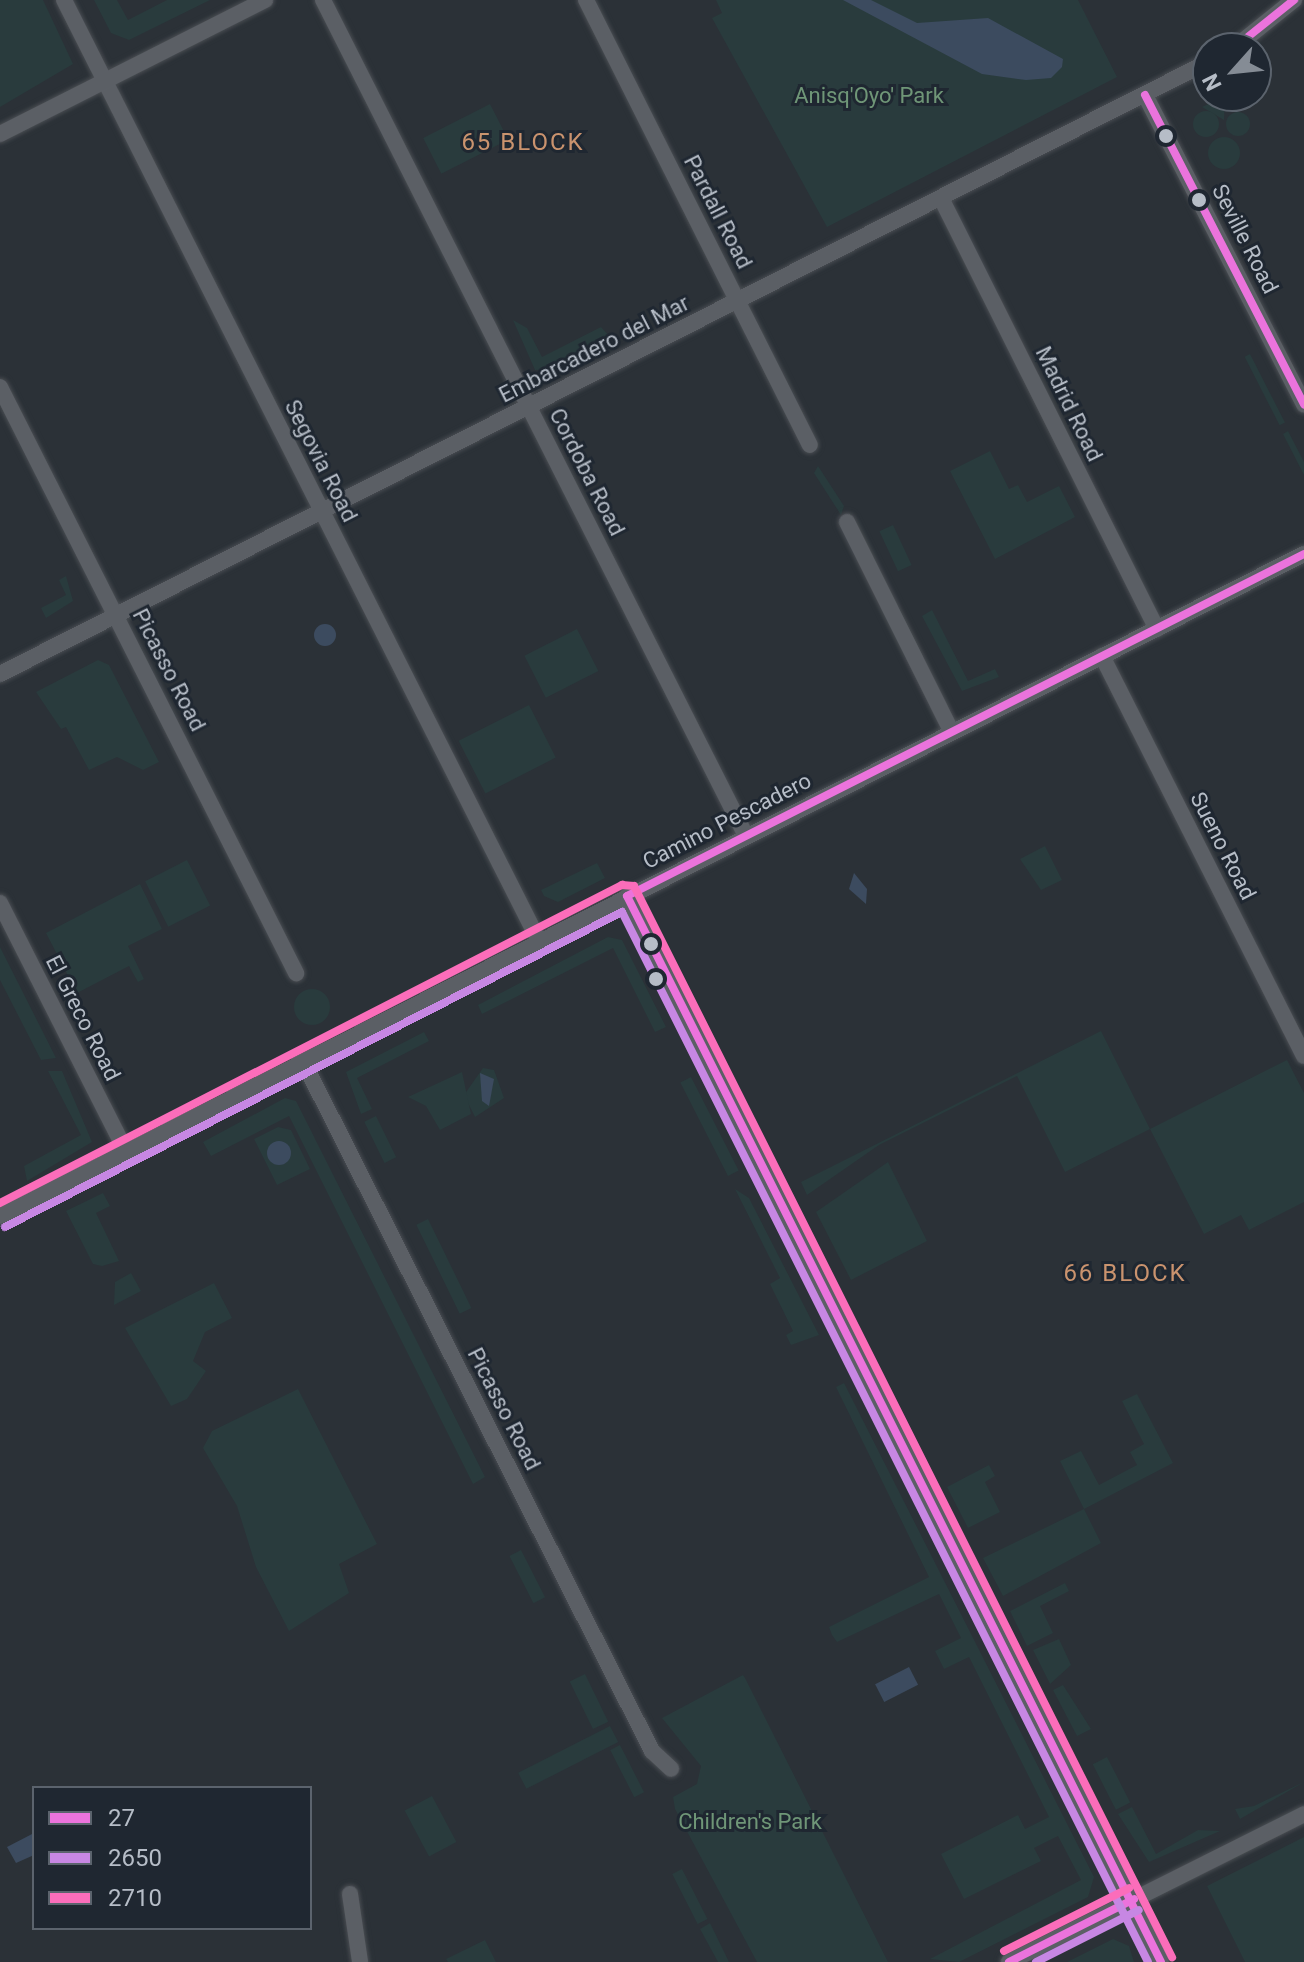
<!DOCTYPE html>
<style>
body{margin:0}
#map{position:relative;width:1304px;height:1962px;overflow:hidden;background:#2b3137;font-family:Roboto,sans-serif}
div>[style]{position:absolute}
.green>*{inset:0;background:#293b3d;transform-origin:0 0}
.round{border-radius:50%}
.water>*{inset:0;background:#3c4b5f;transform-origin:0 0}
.roads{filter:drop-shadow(0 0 2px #494d52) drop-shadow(0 0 2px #494d52)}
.street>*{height:16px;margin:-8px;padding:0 8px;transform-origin:8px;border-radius:8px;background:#5b5f65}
.bus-1>*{height:8px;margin:-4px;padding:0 4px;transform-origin:4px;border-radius:4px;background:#eb73dc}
.bus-2>*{height:8px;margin:-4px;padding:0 4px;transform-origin:4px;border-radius:4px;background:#c787e3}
.bus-3>*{height:8px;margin:-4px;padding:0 4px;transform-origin:4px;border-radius:4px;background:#fb6dba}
.dots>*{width:22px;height:22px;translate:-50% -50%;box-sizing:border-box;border:4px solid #1f2731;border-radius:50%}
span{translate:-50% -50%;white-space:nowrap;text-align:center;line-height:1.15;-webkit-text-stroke:6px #1f2731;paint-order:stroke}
.park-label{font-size:22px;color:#6f9677}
.street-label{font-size:22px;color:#b6bdc7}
.neighbourhood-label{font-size:24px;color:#ca936e;letter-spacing:2px}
.legend{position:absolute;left:32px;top:1786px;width:280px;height:144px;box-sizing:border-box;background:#1f2731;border:2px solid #5b636d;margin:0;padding:10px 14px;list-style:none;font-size:24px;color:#b6bdc7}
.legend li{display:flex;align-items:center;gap:16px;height:40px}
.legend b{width:40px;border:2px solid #5b636d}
.north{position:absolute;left:1192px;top:32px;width:80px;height:80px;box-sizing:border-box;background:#1f2731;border:2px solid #5b636d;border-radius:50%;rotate:243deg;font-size:22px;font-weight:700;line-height:32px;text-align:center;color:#b6bdc7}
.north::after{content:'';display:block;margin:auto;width:28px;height:36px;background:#858c95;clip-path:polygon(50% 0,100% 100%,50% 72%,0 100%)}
</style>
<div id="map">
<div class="green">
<div style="clip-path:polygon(0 0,43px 0,73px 64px,0 107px)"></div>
<div style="clip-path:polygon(94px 0,117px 0,128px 20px,167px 0,210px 0,129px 40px,111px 33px)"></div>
<div style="clip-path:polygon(716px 0,1078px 0,1117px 77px,827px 227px,712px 18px,722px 13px)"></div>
<div style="clip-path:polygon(1225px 96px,1224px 120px,1202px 107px,1221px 98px)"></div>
<div style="left:490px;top:104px;width:40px;height:75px;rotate:63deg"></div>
<div class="round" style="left:1193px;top:111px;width:26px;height:26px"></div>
<div class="round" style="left:1226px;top:112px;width:24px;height:24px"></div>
<div class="round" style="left:1208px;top:137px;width:32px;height:32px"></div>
<div style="clip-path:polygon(513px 320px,527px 328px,542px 357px,601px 327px,612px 339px,552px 369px,535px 370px)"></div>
<div style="left:1250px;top:354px;width:77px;height:6px;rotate:63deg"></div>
<div style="clip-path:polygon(1288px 431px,1304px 462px,1304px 475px,1283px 434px)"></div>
<div style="clip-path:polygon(990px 451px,1009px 489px,1018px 485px,1027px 502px,1059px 486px,1075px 517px,995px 559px,950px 471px)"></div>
<div style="clip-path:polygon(818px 466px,844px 506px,841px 515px,814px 473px)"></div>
<div style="left:893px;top:525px;width:44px;height:15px;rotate:65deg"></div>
<div style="clip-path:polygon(66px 576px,73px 601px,46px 618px,41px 608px,66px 595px,59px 580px)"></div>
<div style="clip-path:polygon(932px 610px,968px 681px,995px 669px,999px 677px,962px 691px,922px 616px)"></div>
<div style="left:577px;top:629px;width:47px;height:59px;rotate:63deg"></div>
<div style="clip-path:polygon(98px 660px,109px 665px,159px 762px,143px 770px,117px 757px,89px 770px,66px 727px,61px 729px,36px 692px)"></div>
<div style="left:529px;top:705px;width:59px;height:79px;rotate:63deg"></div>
<div style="clip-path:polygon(1045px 846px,1062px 880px,1041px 890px,1020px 859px)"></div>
<div style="left:187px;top:860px;width:51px;height:47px;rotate:63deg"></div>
<div style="clip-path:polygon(597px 863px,605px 878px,558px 902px,544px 896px,541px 890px)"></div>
<div style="clip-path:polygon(140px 884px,162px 929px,128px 946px,144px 979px,138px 982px,129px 966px,77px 993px,46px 933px)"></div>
<div style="clip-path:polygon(608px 937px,622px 940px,666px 1027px,655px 1032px,613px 948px,482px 1014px,478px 1005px)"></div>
<div style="clip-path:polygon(0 947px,56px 1058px,41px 1060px,0 980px)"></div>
<div class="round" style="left:294px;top:989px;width:36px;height:36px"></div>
<div style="clip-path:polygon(1101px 1031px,1150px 1129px,1287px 1060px,1304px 1093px,1304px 1202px,1249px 1230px,1241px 1215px,1204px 1234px,1150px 1129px,1065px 1172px,1017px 1076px,879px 1145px,807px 1195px,801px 1182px)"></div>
<div style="clip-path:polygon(424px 1032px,429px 1041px,357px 1078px,372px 1109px,361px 1114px,346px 1072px)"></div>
<div style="clip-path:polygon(483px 1068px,494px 1070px,504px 1098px,475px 1117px,464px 1095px)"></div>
<div style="clip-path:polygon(48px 1071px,62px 1071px,92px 1142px,27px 1181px,24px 1166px,81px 1135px)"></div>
<div style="clip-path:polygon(462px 1072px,471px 1114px,440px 1130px,426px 1106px,408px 1097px)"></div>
<div style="left:691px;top:1077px;width:105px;height:12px;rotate:63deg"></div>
<div style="clip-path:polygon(285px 1098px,296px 1101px,485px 1477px,473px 1484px,289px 1116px,211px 1156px,203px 1142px)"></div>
<div style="left:376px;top:1116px;width:46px;height:13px;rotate:64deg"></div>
<div style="clip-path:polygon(278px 1127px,291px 1130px,310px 1169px,277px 1185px,254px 1139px)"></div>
<div style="clip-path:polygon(888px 1162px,927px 1241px,851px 1280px,816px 1212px)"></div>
<div style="clip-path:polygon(735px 1189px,749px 1198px,819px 1335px,791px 1345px,786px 1335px,793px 1331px,770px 1284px,780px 1278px)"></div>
<div style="clip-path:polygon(103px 1193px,110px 1206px,96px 1213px,119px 1261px,102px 1266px,93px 1264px,66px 1211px)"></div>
<div style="left:428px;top:1219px;width:99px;height:13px;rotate:64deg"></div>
<div style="clip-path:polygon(131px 1273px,141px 1291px,114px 1305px,115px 1282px)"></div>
<div style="clip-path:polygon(214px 1283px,232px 1318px,205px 1332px,193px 1361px,206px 1371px,187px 1399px,171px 1406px,125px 1328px)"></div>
<div style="clip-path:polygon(844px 1383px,1094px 1877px,1088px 1897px,959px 1962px,930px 1959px,1081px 1880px,1058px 1836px,1034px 1848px,1041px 1861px,964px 1899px,941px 1854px,1018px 1815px,1025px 1829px,1049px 1817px,969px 1657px,944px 1669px,935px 1651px,961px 1638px,939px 1594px,837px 1642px,832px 1635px,829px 1627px,929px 1577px,836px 1387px)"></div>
<div style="clip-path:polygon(298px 1389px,377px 1544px,339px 1564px,349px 1593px,289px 1631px,256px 1567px,237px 1506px,203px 1448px,212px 1431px)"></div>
<div style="clip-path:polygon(1137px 1394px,1173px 1463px,1084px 1509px,1101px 1543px,1003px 1596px,983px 1558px,1084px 1509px,1060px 1461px,1081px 1451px,1099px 1485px,1137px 1465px,1130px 1452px,1144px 1444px,1122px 1401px)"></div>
<div style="clip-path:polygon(989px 1465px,995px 1476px,985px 1482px,1000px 1512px,968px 1528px,947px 1487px)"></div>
<div style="left:521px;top:1550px;width:53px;height:13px;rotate:63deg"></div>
<div style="clip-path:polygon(1065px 1583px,1069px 1591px,1040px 1606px,1053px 1633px,1027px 1646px,1010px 1611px)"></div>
<div style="clip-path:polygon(1059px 1639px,1071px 1665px,1050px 1684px,1033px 1650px)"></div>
<div style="left:585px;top:1674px;width:53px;height:17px;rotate:64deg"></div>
<div style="clip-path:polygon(743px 1675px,745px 1678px,888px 1962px,757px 1962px,675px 1809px,673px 1797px,697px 1784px,701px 1766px,662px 1718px)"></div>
<div style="clip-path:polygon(1063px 1685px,1091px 1729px,1077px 1736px,1053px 1690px)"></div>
<div style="left:610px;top:1726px;width:18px;height:103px;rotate:63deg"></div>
<div style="left:620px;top:1745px;width:53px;height:11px;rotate:63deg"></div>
<div style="left:1107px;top:1757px;width:51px;height:16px;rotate:63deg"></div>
<div style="clip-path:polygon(1304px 1782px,1240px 1819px,1235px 1809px,1254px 1806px)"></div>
<div style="left:432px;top:1796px;width:52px;height:31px;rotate:62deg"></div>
<div style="clip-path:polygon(1132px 1807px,1156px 1854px,1198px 1830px,1220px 1831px,1149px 1862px,1118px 1814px)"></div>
<div style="clip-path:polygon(1304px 1837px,1304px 1962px,1245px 1962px,1207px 1886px)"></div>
<div style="left:682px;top:1869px;width:56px;height:11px;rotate:63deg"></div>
<div style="clip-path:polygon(710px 1923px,729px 1962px,718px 1962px,700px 1929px)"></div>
<div style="clip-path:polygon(1113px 1939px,1129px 1946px,1134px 1962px,1067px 1962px)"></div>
<div style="clip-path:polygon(485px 1940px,496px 1962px,448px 1962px,446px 1959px)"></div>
</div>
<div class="water">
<div style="clip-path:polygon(843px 0,871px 0,917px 23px,988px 18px,1063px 59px,1062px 67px,1051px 78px,1026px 80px,982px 74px)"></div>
<div class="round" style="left:314px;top:624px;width:22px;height:22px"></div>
<div style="clip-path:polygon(854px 873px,867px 889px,866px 904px,849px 889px)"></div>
<div style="clip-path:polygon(480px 1073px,494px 1079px,489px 1106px,482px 1101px)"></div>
<div class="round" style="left:267px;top:1141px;width:24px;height:24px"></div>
<div style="left:909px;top:1667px;width:20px;height:38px;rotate:63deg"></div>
<div style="clip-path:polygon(34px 1833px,34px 1855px,16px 1863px,7px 1847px)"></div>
</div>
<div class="roads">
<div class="street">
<div style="left:64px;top:0;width:1054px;rotate:63.22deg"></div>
<div style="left:323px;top:0;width:937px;rotate:63.16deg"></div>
<div style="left:586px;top:0;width:498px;rotate:63.3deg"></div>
<div style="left:1234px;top:48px;width:77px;rotate:-38.7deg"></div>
<div style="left:1145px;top:95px;width:348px;rotate:62.8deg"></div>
<div style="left:0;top:134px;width:297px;rotate:-26.8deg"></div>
<div style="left:941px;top:198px;width:482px;rotate:63.4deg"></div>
<div style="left:0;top:387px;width:657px;rotate:63.2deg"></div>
<div style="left:847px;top:522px;width:233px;rotate:63.5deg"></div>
<div style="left:1102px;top:656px;width:448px;rotate:63.2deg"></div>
<div style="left:0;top:674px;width:1354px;rotate:-26.87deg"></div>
<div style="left:627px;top:896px;width:1192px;rotate:63.39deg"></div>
<div style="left:0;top:903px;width:280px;rotate:63.1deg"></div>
<div style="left:304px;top:1063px;width:771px;rotate:63.17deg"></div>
<div style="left:652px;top:1751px;width:26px;rotate:43deg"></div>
<div style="left:0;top:1216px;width:1462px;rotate:-26.92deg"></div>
<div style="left:350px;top:1894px;width:69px;rotate:81.6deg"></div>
<div style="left:1009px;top:1962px;width:330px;rotate:-26.6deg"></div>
</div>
</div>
<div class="bus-1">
<div style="left:1234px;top:48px;width:77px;rotate:-38.7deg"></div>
<div style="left:1145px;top:95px;width:348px;rotate:62.8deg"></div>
<div style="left:627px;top:896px;width:1192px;rotate:63.39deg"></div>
<div style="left:627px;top:896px;width:758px;rotate:-26.8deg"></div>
<div style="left:1009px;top:1962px;width:140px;rotate:-26.7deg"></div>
</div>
<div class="bus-2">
<div style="left:5px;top:1227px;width:693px;rotate:-27.05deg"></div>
<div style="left:622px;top:912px;width:1174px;rotate:63.39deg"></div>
<div style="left:1036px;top:1962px;width:115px;rotate:-26.8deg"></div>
</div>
<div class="bus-3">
<div style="left:0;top:1203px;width:699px;rotate:-27.08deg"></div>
<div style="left:622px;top:885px;width:12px;rotate:5deg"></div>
<div style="left:634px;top:886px;width:1199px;rotate:63.33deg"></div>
<div style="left:1004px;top:1951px;width:140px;rotate:-26.7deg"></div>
</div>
<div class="dots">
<div style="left:1166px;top:136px;background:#b6bdc7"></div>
<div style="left:1199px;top:200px;background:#b6bdc7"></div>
<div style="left:651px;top:944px;background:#b6bdc7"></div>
<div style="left:656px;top:979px;background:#b6bdc7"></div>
</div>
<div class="park-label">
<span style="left:869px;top:96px">Anisq'Oyo' Park</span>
<span style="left:750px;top:1822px">Children's Park</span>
</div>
<div class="street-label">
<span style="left:718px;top:212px;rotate:63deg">Pardall Road</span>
<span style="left:1245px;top:239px;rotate:63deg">Seville Road</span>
<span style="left:594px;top:349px;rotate:-27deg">Embarcadero del Mar</span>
<span style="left:1069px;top:404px;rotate:64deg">Madrid Road</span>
<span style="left:321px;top:461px;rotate:63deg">Segovia Road</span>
<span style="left:587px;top:472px;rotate:63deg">Cordoba Road</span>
<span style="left:169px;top:670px;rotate:63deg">Picasso Road</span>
<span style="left:727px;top:821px;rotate:-27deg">Camino Pescadero</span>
<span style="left:1223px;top:846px;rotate:63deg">Sueno Road</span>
<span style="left:83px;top:1018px;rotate:63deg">El Greco Road</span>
<span style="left:504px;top:1409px;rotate:63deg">Picasso Road</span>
</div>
<div class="neighbourhood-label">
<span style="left:523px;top:143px">65 BLOCK</span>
<span style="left:1125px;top:1274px">66 BLOCK</span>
</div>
<ul class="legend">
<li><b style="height:10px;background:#eb73dc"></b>27</li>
<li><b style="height:10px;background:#c787e3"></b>2650</li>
<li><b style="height:10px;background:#fb6dba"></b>2710</li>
</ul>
<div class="north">N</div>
</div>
